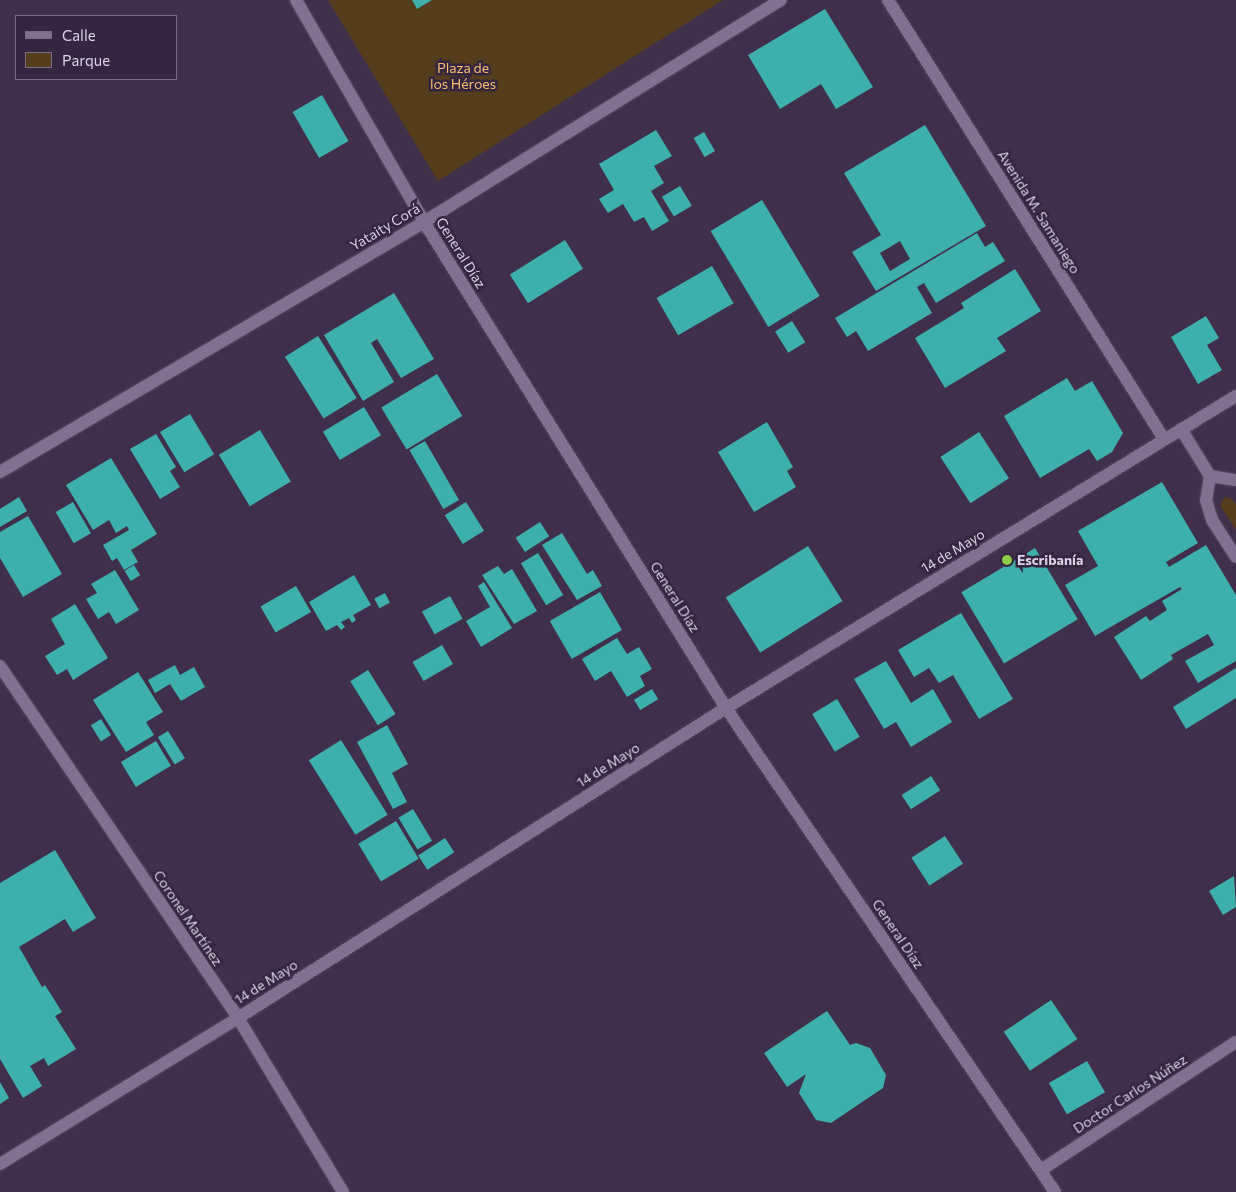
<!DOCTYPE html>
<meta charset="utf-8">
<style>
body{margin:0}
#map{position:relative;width:1236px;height:1192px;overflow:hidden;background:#402f4a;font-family:Commissioner,sans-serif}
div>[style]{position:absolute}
.green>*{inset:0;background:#553d1c}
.building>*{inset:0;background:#3eb0ac;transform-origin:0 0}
.roads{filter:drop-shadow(0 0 1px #594c62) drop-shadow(0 0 1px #594c62)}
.minor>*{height:12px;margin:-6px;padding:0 6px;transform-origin:6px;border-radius:6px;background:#83708f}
.dots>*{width:14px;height:14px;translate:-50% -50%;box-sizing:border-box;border:2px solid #352540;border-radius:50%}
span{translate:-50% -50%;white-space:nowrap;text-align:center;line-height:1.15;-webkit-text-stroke:5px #352540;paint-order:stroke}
.park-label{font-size:14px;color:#fabd6e}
.street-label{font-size:14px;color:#ddd3e4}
.poi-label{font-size:14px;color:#ddd3e4;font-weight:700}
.left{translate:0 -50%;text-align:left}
.legend{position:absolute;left:15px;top:15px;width:162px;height:65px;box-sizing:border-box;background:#352540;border:1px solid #786b82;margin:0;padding:6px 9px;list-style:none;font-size:15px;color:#ddd3e4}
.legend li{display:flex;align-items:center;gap:10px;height:25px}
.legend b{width:25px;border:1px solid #786b82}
</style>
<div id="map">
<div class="green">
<div style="clip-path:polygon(328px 0,723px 0,438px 181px)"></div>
<div style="clip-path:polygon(1225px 497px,1230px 498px,1236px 504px,1236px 530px,1221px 507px,1221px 503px)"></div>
</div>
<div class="building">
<div style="clip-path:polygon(412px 0,432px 0,417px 9px)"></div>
<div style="clip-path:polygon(825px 9px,873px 87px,836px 109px,821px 84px,780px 109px,748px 55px)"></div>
<div style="left:322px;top:95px;width:53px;height:34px;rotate:60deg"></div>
<div style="clip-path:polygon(evenodd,925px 125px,986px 226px,876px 291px,852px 252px,881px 235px,844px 173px,925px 125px,900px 241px,910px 259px,890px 271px,880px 253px,900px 241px)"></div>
<div style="clip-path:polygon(656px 130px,672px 156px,654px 166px,664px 183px,651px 191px,669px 221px,652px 231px,644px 217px,634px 222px,623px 204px,608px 213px,599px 199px,614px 190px,599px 164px)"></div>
<div style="left:704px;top:132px;width:22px;height:12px;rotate:60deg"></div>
<div style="left:680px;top:186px;width:23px;height:21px;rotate:59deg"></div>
<div style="left:762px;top:200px;width:112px;height:60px;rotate:59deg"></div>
<div style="clip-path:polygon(977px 233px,985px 247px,993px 242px,1005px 261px,936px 303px,924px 283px,917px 287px,932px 313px,868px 351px,856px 331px,847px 337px,835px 318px)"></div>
<div style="left:565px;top:240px;width:34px;height:65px;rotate:58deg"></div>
<div style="left:712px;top:266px;width:43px;height:64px;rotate:60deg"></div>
<div style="clip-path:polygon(1015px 269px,1041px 311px,997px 338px,1006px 351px,945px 388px,915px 338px,964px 308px,961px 303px)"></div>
<div style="clip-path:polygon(394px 293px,434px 359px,401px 378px,377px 339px,371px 343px,394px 382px,363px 401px,324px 335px)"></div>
<div style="clip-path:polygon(1206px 316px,1219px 338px,1207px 345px,1222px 370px,1198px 384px,1171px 337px)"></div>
<div style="left:792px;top:321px;width:25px;height:20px;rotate:58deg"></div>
<div style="left:318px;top:336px;width:73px;height:39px;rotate:58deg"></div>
<div style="left:437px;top:374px;width:49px;height:65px;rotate:59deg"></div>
<div style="clip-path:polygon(1067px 378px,1075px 391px,1092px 381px,1123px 433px,1112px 452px,1097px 461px,1089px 449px,1040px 478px,1004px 416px)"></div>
<div style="left:364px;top:407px;width:33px;height:48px;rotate:59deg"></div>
<div style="left:190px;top:414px;width:47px;height:35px;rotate:59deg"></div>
<div style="clip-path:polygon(767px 422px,793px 467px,787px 471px,796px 487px,754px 512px,718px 452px)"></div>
<div style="left:260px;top:430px;width:60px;height:48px;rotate:59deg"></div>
<div style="left:979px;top:432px;width:55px;height:46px;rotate:57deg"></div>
<div style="clip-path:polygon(156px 434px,176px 467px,170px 471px,180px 487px,160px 499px,130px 449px)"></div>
<div style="left:425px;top:441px;width:68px;height:18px;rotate:60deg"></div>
<div style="clip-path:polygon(111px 458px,157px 534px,131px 550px,138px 562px,124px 570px,117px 558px,112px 561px,103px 545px,129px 530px,127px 526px,116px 533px,109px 520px,93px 530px,66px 485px)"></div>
<div style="clip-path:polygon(1162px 482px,1198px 543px,1166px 562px,1169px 567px,1206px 545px,1236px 595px,1236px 661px,1198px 683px,1185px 661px,1214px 645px,1208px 634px,1171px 655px,1173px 659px,1141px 680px,1114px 637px,1146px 616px,1150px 621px,1167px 610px,1162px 601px,1182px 589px,1180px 587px,1095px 636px,1065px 585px,1098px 566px,1078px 531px)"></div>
<div style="clip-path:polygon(19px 497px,27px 511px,0 527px,0 509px)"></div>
<div style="left:73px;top:502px;width:36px;height:20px;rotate:60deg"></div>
<div style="left:466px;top:502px;width:34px;height:25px;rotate:58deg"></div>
<div style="clip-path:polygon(28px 516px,62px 574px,23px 597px,0 558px,0 532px)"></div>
<div style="left:540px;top:522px;width:17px;height:29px;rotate:57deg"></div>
<div style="clip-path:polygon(562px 533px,587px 574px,593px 570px,602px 586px,577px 600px,542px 545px)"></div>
<div style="left:808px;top:546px;width:65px;height:97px;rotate:58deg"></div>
<div style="left:1035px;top:548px;width:83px;height:86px;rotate:59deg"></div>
<div style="left:538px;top:553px;width:49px;height:20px;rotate:59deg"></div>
<div style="left:134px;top:565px;width:12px;height:11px;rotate:59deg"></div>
<div style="clip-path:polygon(498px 566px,504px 574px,512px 569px,537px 611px,514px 624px,482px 575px)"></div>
<div style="clip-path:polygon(115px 570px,139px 610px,116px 624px,109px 612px,98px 619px,86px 599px,97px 593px,91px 584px)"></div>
<div style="clip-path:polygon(354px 575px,371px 605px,353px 615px,356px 620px,352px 623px,349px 618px,341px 622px,345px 627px,341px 630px,337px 625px,326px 631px,309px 602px)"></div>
<div style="clip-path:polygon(484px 582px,512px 628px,481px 647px,466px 621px,490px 607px,478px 586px)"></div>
<div style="left:296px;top:586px;width:30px;height:41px;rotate:60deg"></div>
<div style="left:600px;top:592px;width:44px;height:58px;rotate:60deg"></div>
<div style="left:385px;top:593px;width:11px;height:12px;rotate:63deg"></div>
<div style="left:450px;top:596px;width:26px;height:32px;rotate:61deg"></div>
<div style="clip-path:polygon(75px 604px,108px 658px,73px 680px,67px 669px,57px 675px,45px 656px,65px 644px,51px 619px)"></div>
<div style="clip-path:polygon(961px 613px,1013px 699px,979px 719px,953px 675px,939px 683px,929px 668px,914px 677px,898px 650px)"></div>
<div style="clip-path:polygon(617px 638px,627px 654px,639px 647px,652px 669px,640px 676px,645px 686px,627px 697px,611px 671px,595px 681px,582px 659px)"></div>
<div style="left:442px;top:645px;width:22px;height:34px;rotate:60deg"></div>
<div style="clip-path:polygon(886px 661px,911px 703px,933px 689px,952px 722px,911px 747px,896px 722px,884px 729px,854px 679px)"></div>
<div style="clip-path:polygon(175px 665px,180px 675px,194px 667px,205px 687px,181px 701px,170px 684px,155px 693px,148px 680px)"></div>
<div style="clip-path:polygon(1236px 668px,1236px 698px,1186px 729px,1173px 707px)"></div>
<div style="left:368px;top:670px;width:52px;height:21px;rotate:58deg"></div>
<div style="clip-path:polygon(138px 672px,163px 712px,146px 722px,154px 735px,126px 752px,93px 700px)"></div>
<div style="left:652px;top:689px;width:12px;height:21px;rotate:59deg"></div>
<div style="left:837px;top:699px;width:44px;height:29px;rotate:59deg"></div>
<div style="left:101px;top:719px;width:19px;height:12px;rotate:58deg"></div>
<div style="clip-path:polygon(387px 725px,408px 764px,392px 773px,407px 802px,393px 809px,357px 742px)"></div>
<div style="left:168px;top:731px;width:32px;height:12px;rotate:58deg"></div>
<div style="left:341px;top:740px;width:88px;height:38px;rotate:58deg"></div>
<div style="left:156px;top:741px;width:29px;height:41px;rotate:59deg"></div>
<div style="left:931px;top:776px;width:17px;height:35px;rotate:57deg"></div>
<div style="left:413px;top:809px;width:37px;height:17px;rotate:59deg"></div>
<div style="left:396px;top:821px;width:44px;height:44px;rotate:59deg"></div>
<div style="left:945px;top:836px;width:33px;height:40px;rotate:57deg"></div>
<div style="left:445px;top:838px;width:17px;height:32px;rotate:57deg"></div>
<div style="clip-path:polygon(55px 850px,96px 918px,73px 932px,65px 919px,19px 947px,42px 987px,45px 985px,62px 1012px,55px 1016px,76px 1049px,48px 1066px,44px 1058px,30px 1066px,42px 1086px,23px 1098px,0 1059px,0 883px)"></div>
<div style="clip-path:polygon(1234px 876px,1236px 907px,1223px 915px,1209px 891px)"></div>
<div style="left:1051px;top:1000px;width:47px;height:57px;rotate:56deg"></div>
<div style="clip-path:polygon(827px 1011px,850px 1045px,856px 1043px,870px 1048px,886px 1075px,883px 1088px,831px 1123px,816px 1120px,799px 1093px,806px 1074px,787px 1087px,764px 1053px)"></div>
<div style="left:1087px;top:1061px;width:36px;height:44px;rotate:60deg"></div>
<div style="clip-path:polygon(0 1082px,9px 1098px,0 1104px)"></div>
</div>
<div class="roads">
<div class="minor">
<div style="left:296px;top:0;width:256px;rotate:60deg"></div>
<div style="left:424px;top:222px;width:572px;rotate:58.14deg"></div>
<div style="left:726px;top:708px;width:585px;rotate:55.79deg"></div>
<div style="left:888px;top:0;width:519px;rotate:57.84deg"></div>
<div style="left:1181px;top:429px;width:55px;rotate:58.3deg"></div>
<div style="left:1210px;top:476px;width:24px;rotate:99deg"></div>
<div style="left:1206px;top:500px;width:21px;rotate:73deg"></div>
<div style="left:1212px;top:520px;width:44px;rotate:57deg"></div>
<div style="left:0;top:472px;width:492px;rotate:-30.5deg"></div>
<div style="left:424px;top:222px;width:420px;rotate:-31.9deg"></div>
<div style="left:1210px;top:476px;width:26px;rotate:9deg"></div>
<div style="left:0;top:666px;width:425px;rotate:55.9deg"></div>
<div style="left:238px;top:1018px;width:203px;rotate:58.9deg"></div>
<div style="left:0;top:1164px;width:279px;rotate:-31.5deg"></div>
<div style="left:238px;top:1018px;width:578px;rotate:-32.43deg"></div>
<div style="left:726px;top:708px;width:598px;rotate:-31.46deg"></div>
<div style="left:1041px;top:1170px;width:233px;rotate:-33.3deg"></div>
</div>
</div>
<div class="dots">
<div style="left:1007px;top:560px;background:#8cce46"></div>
</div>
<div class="park-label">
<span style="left:463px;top:76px">Plaza de<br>los Héroes</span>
</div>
<div class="street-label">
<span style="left:1039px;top:212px;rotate:58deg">Avenida M. Samaniego</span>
<span style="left:385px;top:227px;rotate:-31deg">Yataity Corá</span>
<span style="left:461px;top:253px;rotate:58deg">General Díaz</span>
<span style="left:953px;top:551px;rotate:-31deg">14 de Mayo</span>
<span style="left:675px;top:597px;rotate:58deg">General Díaz</span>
<span style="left:608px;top:765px;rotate:-32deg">14 de Mayo</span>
<span style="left:188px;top:918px;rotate:56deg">Coronel Martínez</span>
<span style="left:898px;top:934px;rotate:56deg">General Díaz</span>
<span style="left:266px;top:982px;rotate:-32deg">14 de Mayo</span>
<span style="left:1130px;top:1094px;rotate:-33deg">Doctor Carlos Núñez</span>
</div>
<div class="poi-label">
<span class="left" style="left:1017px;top:560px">Escribanía</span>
</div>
<ul class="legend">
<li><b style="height:6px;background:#83708f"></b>Calle</li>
<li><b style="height:14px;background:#553d1c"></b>Parque</li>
</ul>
</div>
